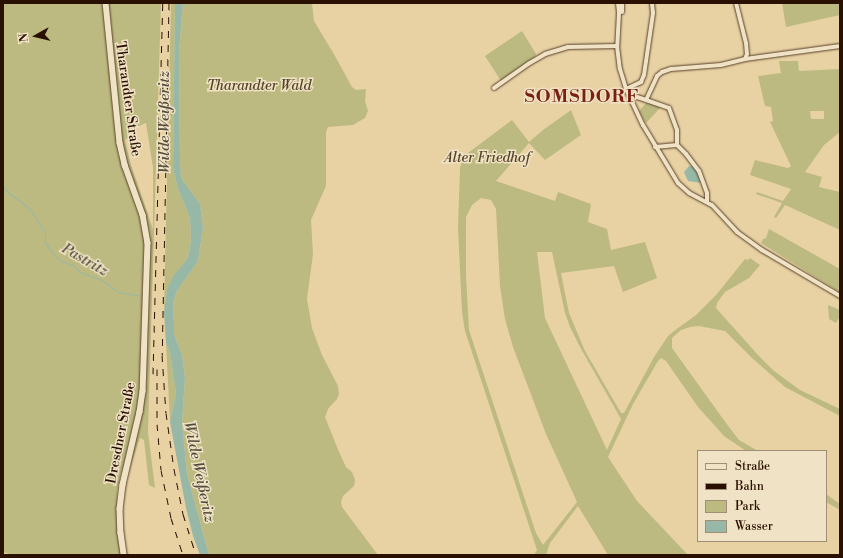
<!DOCTYPE html>
<meta charset="utf-8">
<style>
body{margin:0}
#map{position:relative;width:843px;height:558px;overflow:hidden;background:#e8d2a4;font-family:"Libre Bodoni",serif}
div>[style]{position:absolute}
.green>*{inset:0;background:#bcba81}
.water>*{inset:0;background:#97b8a6}
.stream>*{height:1px;margin:-0.5px;padding:0 0.5px;transform-origin:0.5px;border-radius:0.5px;background:#97b8a6}
.roads{filter:drop-shadow(0 0 1px #59402a) drop-shadow(0 0 1px #59402a)}
.minor>*{height:4px;margin:-2px;padding:0 2px;transform-origin:2px;border-radius:2px;background:#f0e2c4}
.secondary>*{height:5.5px;margin:-2.75px;padding:0 2.75px;transform-origin:2.75px;border-radius:2.75px;background:#f0e2c4}
.rail>*{height:1px;margin-top:-0.5px;transform-origin:0;background:repeating-linear-gradient(90deg,#291001 0 7px,transparent 0 14px)}
span{translate:-50% -50%;white-space:nowrap;text-align:center;line-height:1.15;-webkit-text-stroke:3px #f0e2c4;paint-order:stroke}
.park-label{font-size:14px;color:#554327;font-style:italic}
.street-label{font-size:14px;color:#291001}
.water-label{font-size:15px;color:#504b3b;font-style:italic}
.district-label{font-size:18px;color:#7a1f14;font-weight:700;letter-spacing:1px}
.frame{position:absolute;inset:0;border:4px solid #291001;pointer-events:none}
.legend{position:absolute;left:697px;top:450px;width:130px;height:92px;box-sizing:border-box;background:#f0e2c4;border:1px solid #a08e76;margin:0;padding:5px 7px;list-style:none;font-size:12px;color:#291001}
.legend li{display:flex;align-items:center;gap:8px;height:20px}
.legend b{width:20px;border:1px solid #a08e76}
.north{position:absolute;left:16px;top:16px;width:40px;height:40px;-webkit-text-stroke:3px #f0e2c4;paint-order:stroke;rotate:262deg;font-size:11px;font-weight:700;line-height:16px;text-align:center;color:#291001}
.north::after{content:'';display:block;margin:auto;width:14px;height:18px;background:#291001;clip-path:polygon(50% 0,100% 100%,50% 72%,0 100%)}
</style>
<div id="map">
<div class="green">
<div style="clip-path:polygon(evenodd,3px 3px,161px 3px,148px 432px,155px 488px,149px 485px,144px 440px,140px 438px,129px 471px,122px 469px,117px 491px,117px 528px,121px 555px,12px 555px,3px 552px,3px 3px,146px 123px,153px 168px,153px 229px,131px 165px,125px 140px,128px 138px,127px 131px,146px 123px)"></div>
<div style="clip-path:polygon(171px 3px,175px 3px,173px 168px,178px 189px,190px 218px,191px 240px,188px 258px,167px 289px,164px 312px)"></div>
<div style="clip-path:polygon(183px 3px,312px 3px,314px 21px,335px 56px,352px 87px,356px 90px,366px 89px,365px 101px,368px 111px,365px 118px,353px 125px,328px 127px,326px 132px,326px 186px,311px 220px,313px 254px,307px 299px,312px 328px,322px 355px,338px 386px,339px 394px,337px 399px,328px 409px,325px 417px,339px 452px,346px 467px,352px 472px,355px 480px,354px 486px,343px 496px,341px 502px,342px 507px,378px 555px,209px 555px,187px 474px,182px 423px,185px 378px,182px 355px,174px 334px,174px 323px,173px 303px,177px 291px,198px 261px,203px 228px,200px 204px,181px 178px,180px 162px,179px 52px)"></div>
<div style="clip-path:polygon(782px 3px,840px 3px,840px 15px,786px 27px)"></div>
<div style="clip-path:polygon(522px 31px,536px 54px,535px 57px,501px 81px,485px 56px)"></div>
<div style="clip-path:polygon(evenodd,779px 61px,798px 61px,799px 71px,840px 69px,840px 132px,824px 145px,805px 172px,822px 177px,819px 187px,840px 192px,840px 230px,785px 205px,776px 218px,774px 217px,782px 203px,756px 194px,757px 192px,783px 201px,791px 189px,750px 175px,755px 160px,788px 168px,791px 166px,770px 122px,773px 121px,771px 107px,765px 106px,758px 76px,781px 73px,779px 61px,810px 111px,824px 111px,824px 119px,811px 119px,810px 111px)"></div>
<div style="clip-path:polygon(647px 102px,661px 107px,646px 123px,639px 111px)"></div>
<div style="clip-path:polygon(evenodd,571px 110px,581px 135px,545px 160px,529px 143px,496px 181px,555px 201px,558px 192px,591px 204px,588px 222px,607px 229px,611px 250px,645px 242px,657px 278px,623px 292px,614px 266px,561px 273px,569px 313px,585px 351px,621px 413px,624px 413px,654px 357px,668px 336px,674px 331px,696px 315px,717px 294px,745px 259px,748px 260px,750px 258px,760px 265px,749px 278px,725px 292px,717px 303px,716px 308px,758px 355px,774px 371px,800px 390px,840px 409px,840px 416px,785px 387px,752px 358px,725px 331px,699px 326px,690px 327px,681px 330px,672px 338px,672px 348px,726px 423px,739px 440px,758px 451px,746px 451px,724px 436px,698px 407px,666px 361px,661px 358px,658px 361px,633px 404px,608px 457px,637px 501px,688px 555px,608px 555px,578px 506px,550px 543px,546px 555px,534px 555px,537px 550px,465px 331px,462px 312px,458px 228px,460px 168px,464px 156px,512px 120px,529px 142px,543px 130px,571px 110px,481px 198px,491px 200px,496px 209px,500px 286px,505px 319px,513px 347px,546px 434px,577px 502px,543px 545px,536px 533px,469px 330px,466px 275px,466px 217px,472px 205px,481px 198px,571px 110px,537px 252px,552px 252px,565px 313px,570px 327px,580px 347px,621px 419px,607px 450px,545px 318px,537px 252px)"></div>
<div style="clip-path:polygon(769px 229px,840px 269px,840px 299px,836px 297px,838px 291px,761px 243px,763px 239px,766px 238px)"></div>
<div style="clip-path:polygon(828px 305px,840px 310px,840px 316px,836px 323px,829px 319px)"></div>
<div style="clip-path:polygon(166px 343px,170px 353px,176px 393px,170px 422px)"></div>
<div style="clip-path:polygon(826px 494px,840px 504px,840px 510px,826px 502px)"></div>
</div>
<div class="water">
<div style="clip-path:polygon(175px 3px,183px 3px,179px 52px,180px 162px,181px 178px,200px 204px,203px 228px,198px 261px,177px 291px,173px 303px,174px 323px,174px 334px,182px 355px,185px 378px,182px 423px,187px 474px,209px 555px,200px 555px,193px 536px,186px 508px,170px 422px,176px 393px,170px 353px,166px 343px,164px 312px,166px 297px,167px 289px,174px 275px,188px 258px,191px 240px,190px 218px,178px 189px,173px 168px)"></div>
<div style="clip-path:polygon(689px 166px,694px 167px,696px 170px,701px 183px,688px 181px,684px 172px)"></div>
</div>
<div class="stream">
<div style="left:3px;top:186px;width:9px;rotate:49deg"></div>
<div style="left:9px;top:193px;width:26px;rotate:37deg"></div>
<div style="left:30px;top:209px;width:28px;rotate:58deg"></div>
<div style="left:45px;top:233px;width:9px;rotate:90deg"></div>
<div style="left:45px;top:242px;width:11px;rotate:56deg"></div>
<div style="left:51px;top:251px;width:14px;rotate:45deg"></div>
<div style="left:61px;top:261px;width:13px;rotate:18deg"></div>
<div style="left:73px;top:265px;width:10px;rotate:45deg"></div>
<div style="left:80px;top:272px;width:23px;rotate:20deg"></div>
<div style="left:102px;top:280px;width:20px;rotate:37deg"></div>
<div style="left:118px;top:292px;width:25px;rotate:9deg"></div>
<div style="left:150px;top:296px;width:1px"></div>
</div>
<div class="roads">
<div class="minor">
<div style="left:618px;top:3px;width:10px;rotate:84deg"></div>
<div style="left:619px;top:13px;width:33px;rotate:93deg"></div>
<div style="left:617px;top:46px;width:23px;rotate:83deg"></div>
<div style="left:620px;top:69px;width:21px;rotate:73deg"></div>
<div style="left:626px;top:89px;width:40px;rotate:65deg"></div>
<div style="left:643px;top:125px;width:68px;rotate:58.9deg"></div>
<div style="left:678px;top:183px;width:15px;rotate:42deg"></div>
<div style="left:689px;top:193px;width:26px;rotate:28deg"></div>
<div style="left:712px;top:205px;width:37px;rotate:47deg"></div>
<div style="left:737px;top:232px;width:31px;rotate:36deg"></div>
<div style="left:762px;top:250px;width:91px;rotate:30.5deg"></div>
<div style="left:622px;top:3px;width:9px;rotate:90deg"></div>
<div style="left:736px;top:3px;width:41px;rotate:76deg"></div>
<div style="left:746px;top:43px;width:11px;rotate:85deg"></div>
<div style="left:747px;top:54px;width:5px;rotate:112deg"></div>
<div style="left:494px;top:88px;width:42px;rotate:-35.2deg"></div>
<div style="left:528px;top:64px;width:20px;rotate:-30deg"></div>
<div style="left:545px;top:54px;width:24px;rotate:-17deg"></div>
<div style="left:568px;top:47px;width:49px;rotate:-1.2deg"></div>
<div style="left:626px;top:89px;width:17px;rotate:-25deg"></div>
<div style="left:641px;top:82px;width:8px;rotate:-67deg"></div>
<div style="left:644px;top:75px;width:63px;rotate:-81.7deg"></div>
<div style="left:653px;top:13px;width:10px;rotate:-96deg"></div>
<div style="left:630px;top:97px;width:4px;rotate:-14deg"></div>
<div style="left:634px;top:96px;width:13px;rotate:18deg"></div>
<div style="left:646px;top:100px;width:26px;rotate:-65deg"></div>
<div style="left:657px;top:76px;width:6px;rotate:-39deg"></div>
<div style="left:662px;top:72px;width:9px;rotate:-18deg"></div>
<div style="left:671px;top:69px;width:50px;rotate:-4.6deg"></div>
<div style="left:721px;top:65px;width:25px;rotate:-14deg"></div>
<div style="left:745px;top:59px;width:96px;rotate:-7.8deg"></div>
<div style="left:646px;top:100px;width:24px;rotate:19deg"></div>
<div style="left:669px;top:108px;width:23px;rotate:70deg"></div>
<div style="left:677px;top:130px;width:15px;rotate:90deg"></div>
<div style="left:655px;top:147px;width:22px;rotate:-5deg"></div>
<div style="left:677px;top:145px;width:13px;rotate:45deg"></div>
<div style="left:686px;top:154px;width:21px;rotate:53deg"></div>
<div style="left:699px;top:171px;width:23px;rotate:70deg"></div>
<div style="left:707px;top:193px;width:8px;rotate:90deg"></div>
</div>
<div class="secondary">
<div style="left:106px;top:3px;width:141px;rotate:84.3deg"></div>
<div style="left:120px;top:143px;width:23px;rotate:77deg"></div>
<div style="left:125px;top:165px;width:53px;rotate:70.2deg"></div>
<div style="left:143px;top:215px;width:28px;rotate:80deg"></div>
<div style="left:148px;top:243px;width:148px;rotate:91.9deg"></div>
<div style="left:143px;top:391px;width:21px;rotate:98deg"></div>
<div style="left:140px;top:412px;width:75px;rotate:103.1deg"></div>
<div style="left:123px;top:485px;width:24px;rotate:97deg"></div>
<div style="left:120px;top:509px;width:24px;rotate:88deg"></div>
<div style="left:121px;top:533px;width:22px;rotate:82deg"></div>
</div>
</div>
<div class="rail">
<div style="left:169px;top:3px;width:352px;rotate:91.1deg"></div>
<div style="left:162px;top:355px;width:58px;rotate:86.1deg"></div>
<div style="left:166px;top:413px;width:57px;rotate:81.9deg"></div>
<div style="left:174px;top:469px;width:46px;rotate:78.7deg"></div>
<div style="left:183px;top:514px;width:43px;rotate:72.4deg"></div>
<div style="left:157px;top:369px;width:55px;rotate:90deg"></div>
<div style="left:157px;top:424px;width:46px;rotate:85deg"></div>
<div style="left:161px;top:470px;width:49px;rotate:78.2deg"></div>
<div style="left:171px;top:518px;width:39px;rotate:72deg"></div>
<div style="left:153px;top:374px;width:371px;rotate:-88.5deg"></div>
</div>
<div class="park-label">
<span style="left:259px;top:86px">Tharandter Wald</span>
<span style="left:487px;top:158px">Alter Friedhof</span>
</div>
<div class="street-label">
<span style="left:128px;top:99px;rotate:82deg">Tharandter Straße</span>
<span style="left:121px;top:433px;rotate:-79deg">Dresdner Straße</span>
</div>
<div class="water-label">
<span style="left:165px;top:122px;rotate:-90deg">Wilde Weißeritz</span>
<span style="left:85px;top:260px;rotate:30deg">Pastritz</span>
<span style="left:199px;top:472px;rotate:78deg">Wilde Weißeritz</span>
</div>
<div class="district-label">
<span style="left:582px;top:97px">SOMSDORF</span>
</div>
<div class="frame"></div>
<ul class="legend">
<li><b style="height:5px;background:#f0e2c4"></b>Straße</li>
<li><b style="height:5px;background:#291001"></b>Bahn</li>
<li><b style="height:11px;background:#bcba81"></b>Park</li>
<li><b style="height:11px;background:#97b8a6"></b>Wasser</li>
</ul>
<div class="north">N</div>
</div>
